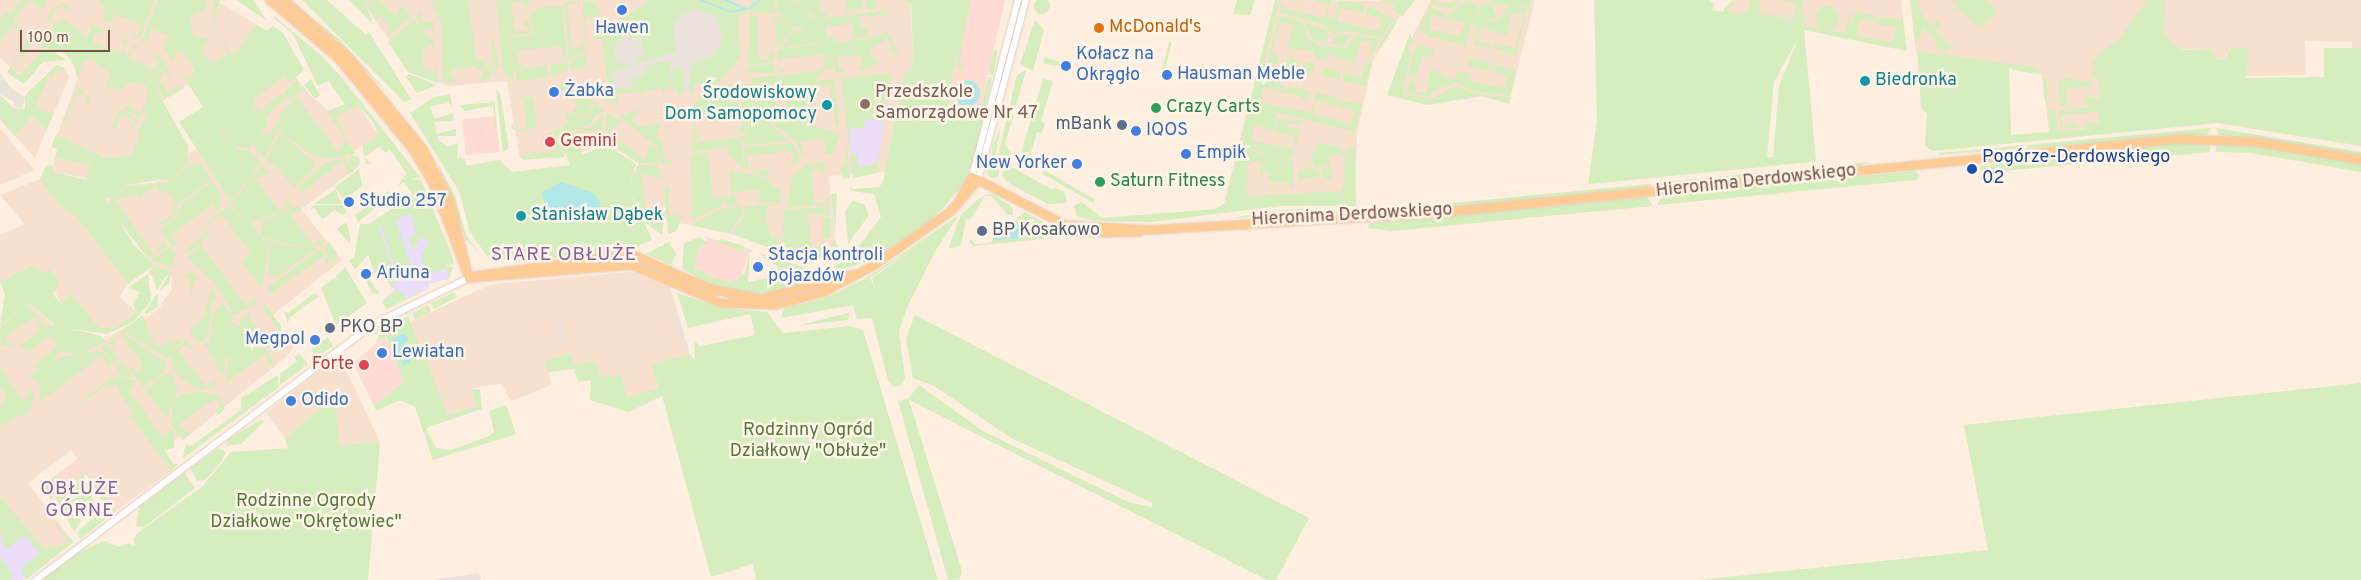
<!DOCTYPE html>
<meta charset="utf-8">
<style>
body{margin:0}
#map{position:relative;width:2361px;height:580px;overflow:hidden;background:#feefe0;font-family:Overpass,sans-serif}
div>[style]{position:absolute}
.residential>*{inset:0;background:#f7e0ce;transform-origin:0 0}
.commercial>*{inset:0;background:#ffdcd3;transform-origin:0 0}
.industrial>*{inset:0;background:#ece2dc}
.education>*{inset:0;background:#ecddfa}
.green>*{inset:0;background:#d6edbe;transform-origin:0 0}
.round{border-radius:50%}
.water>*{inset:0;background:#b3e8e9}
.stream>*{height:2px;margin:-1px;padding:0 1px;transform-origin:1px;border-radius:1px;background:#b3e8e9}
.roads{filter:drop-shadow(0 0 1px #e5ccbe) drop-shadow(0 0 1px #e5ccbe)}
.minor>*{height:6px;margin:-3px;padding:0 3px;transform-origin:3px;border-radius:3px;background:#fff}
.major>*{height:8px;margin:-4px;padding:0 4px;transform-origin:4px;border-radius:4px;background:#ffcc96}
.dots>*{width:14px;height:14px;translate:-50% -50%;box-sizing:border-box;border:2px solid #fff4e8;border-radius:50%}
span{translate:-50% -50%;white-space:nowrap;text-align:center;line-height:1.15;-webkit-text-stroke:5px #fff4e8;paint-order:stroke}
.food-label{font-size:18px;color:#c56008}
.left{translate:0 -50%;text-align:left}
.shop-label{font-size:18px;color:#366cbe}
.right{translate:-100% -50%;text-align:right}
.culture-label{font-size:18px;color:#0d838f}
.education-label{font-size:18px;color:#785e54}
.leisure-label{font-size:18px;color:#27864d}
.service-label{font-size:18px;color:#4e5e75}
.health-label{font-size:18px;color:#be3a42}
.transit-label{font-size:18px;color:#164399}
.street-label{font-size:18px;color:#775145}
.park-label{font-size:18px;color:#53793a}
.neighbourhood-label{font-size:19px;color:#81609c;letter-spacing:1px}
.scale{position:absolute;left:20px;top:30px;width:90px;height:22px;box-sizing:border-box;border:2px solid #775145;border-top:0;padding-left:6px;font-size:15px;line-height:18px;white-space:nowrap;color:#775145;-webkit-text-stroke:4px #fff4e8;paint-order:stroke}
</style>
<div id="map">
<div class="residential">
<div style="clip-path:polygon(0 0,214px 0,256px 24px,237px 51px,155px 106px,133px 156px,106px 158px,57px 136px,78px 77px,62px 32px,21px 77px,0 58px)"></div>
<div style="clip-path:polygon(361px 0,901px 0,910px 4px,913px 54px,911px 71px,904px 72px,885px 172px,829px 176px,835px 244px,809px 251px,661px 219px,646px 221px,638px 162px,606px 143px,582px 152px,520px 158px,507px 81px,449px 86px,410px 70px)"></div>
<div style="clip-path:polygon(1277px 0,1409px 1px,1374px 56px,1357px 132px,1355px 191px,1227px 205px)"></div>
<div style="clip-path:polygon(1431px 0,1535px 0,1509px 104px,1482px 96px,1427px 105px,1390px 96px,1399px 63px)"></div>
<div style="clip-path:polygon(1733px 0,1901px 0,1907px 51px,1723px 11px)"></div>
<div style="clip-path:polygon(1910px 0,2361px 0,2361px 77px,2353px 77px,2352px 42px,2305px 41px,2306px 75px,2246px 76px,2249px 49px,2226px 54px,2225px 60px,2214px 59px,2212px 49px,2110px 50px,2090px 76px,2098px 78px,2103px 127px,2049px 132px,2042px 75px,1916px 51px)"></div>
<div style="clip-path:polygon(55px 66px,65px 68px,69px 77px,49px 125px,25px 97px)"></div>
<div style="clip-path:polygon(289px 68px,305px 91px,334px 116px,359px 106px,379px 136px,352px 152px,358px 167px,301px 209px,342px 260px,271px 316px,293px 348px,286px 357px,183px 440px,180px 436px,158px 451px,171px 471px,116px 511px,71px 450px,28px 483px,73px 542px,49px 560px,0 497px,0 326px,29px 303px,53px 325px,91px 333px,99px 345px,119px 331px,137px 326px,159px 308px,172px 289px,171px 276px,148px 275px,153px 265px,109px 208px,108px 195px,126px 185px,155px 183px,188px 163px,189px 153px,207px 144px,215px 126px)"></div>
<div style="clip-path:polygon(32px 115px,46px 131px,35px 158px,15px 136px)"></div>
<div style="clip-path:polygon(0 128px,34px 170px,0 185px)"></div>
<div style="left:55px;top:158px;width:36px;height:14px;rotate:11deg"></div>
<div style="clip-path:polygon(40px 179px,76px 216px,128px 284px,119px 297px,137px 311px,115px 328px,100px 328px,70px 293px,61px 304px,47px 273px,31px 266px,0 282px,0 235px,25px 224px,0 195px)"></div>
<div style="clip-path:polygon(632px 272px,670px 287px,690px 354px,651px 365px,659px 388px,627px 397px,599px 376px,573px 364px,570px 353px,546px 360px,551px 385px,511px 401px,501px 384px,477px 387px,470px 389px,477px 406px,448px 415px,407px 323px,492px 284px)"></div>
<div style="clip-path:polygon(339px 355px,380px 442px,339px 445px,336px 407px,321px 408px,285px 438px,266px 413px)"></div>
</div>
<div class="commercial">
<div style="clip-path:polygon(964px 0,1005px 0,979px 114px,948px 107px)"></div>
<div style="left:496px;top:116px;width:36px;height:34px;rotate:84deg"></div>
<div style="clip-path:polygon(705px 237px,750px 249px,740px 280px,732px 283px,707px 275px,705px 270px,693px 270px,699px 246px,708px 244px)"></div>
<div style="clip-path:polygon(385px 336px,404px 382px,374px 405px,353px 363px)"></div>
<div style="left:78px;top:459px;width:17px;height:46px;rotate:54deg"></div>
</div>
<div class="industrial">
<div style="clip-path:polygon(689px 0,736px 19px,710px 83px,694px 85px,689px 92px,676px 87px,617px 94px,608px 84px,602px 38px)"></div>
<div style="clip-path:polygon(0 73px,11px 88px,25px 97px,22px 108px,14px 107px,14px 102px,0 94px)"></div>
<div style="clip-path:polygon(674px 310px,684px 341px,680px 342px,671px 311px)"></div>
<div style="clip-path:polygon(562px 323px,566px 340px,560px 341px,557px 324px)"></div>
<div style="clip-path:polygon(479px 573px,481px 580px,432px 580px)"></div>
</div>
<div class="education">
<div style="clip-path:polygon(891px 77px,878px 165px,853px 169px,843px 80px)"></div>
<div style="clip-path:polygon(420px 190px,454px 263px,445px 266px,449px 279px,428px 284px,429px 288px,387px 309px,382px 300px,394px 290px,378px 269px,367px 228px)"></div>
<div style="clip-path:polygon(0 497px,49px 560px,22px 580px,0 580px)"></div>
</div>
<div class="green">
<div class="round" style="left:1034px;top:-2px;width:16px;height:16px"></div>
<div class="round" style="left:865.5px;top:-1.5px;width:11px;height:11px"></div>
<div style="clip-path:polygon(21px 0,45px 0,47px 3px,42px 9px,30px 0,13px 21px,23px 33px,11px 27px,0 40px,0 19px,5px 13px,1px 8px,10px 14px)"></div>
<div style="clip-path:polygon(97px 0,154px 0,140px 39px,129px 34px,138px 34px,142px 25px,114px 14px,110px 22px,104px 22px,105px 6px)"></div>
<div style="clip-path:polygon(158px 0,207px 0,206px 10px,189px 17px,194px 37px,209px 38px,201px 51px,211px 63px,228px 55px,223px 40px,231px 54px,237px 51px,256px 24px,267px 31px,273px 26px,283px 33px,304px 70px,290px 83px,284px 76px,253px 100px,259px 109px,254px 106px,253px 110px,261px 110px,268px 123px,249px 149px,233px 145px,221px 128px,217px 126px,236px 149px,249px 151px,262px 163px,230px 201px,151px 78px,166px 65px,172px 78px,165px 72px,159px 79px,167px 92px,182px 85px,184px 88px,165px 99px,179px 122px,203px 107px,182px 74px,188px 78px,195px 71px,185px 54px,177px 51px,173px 61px,163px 49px,169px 35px,150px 29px,148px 42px,142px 40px)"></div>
<div style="clip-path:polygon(214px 0,220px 0,214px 17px,220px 42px,212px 16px)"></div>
<div style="clip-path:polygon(236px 0,254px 0,267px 21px,264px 19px)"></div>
<div style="clip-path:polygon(302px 0,327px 0,366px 35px,369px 32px,411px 99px,404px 102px)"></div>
<div style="clip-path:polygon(349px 0,363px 0,372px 20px,370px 21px)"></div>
<div style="clip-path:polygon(379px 0,396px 16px,402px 5px,411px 16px,387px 38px,389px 26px,381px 17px,376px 20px,365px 1px)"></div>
<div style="clip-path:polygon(434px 0,468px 0,476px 60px,485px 61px,489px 56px,482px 72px,475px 66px,450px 70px,457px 83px,443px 81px,441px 22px,431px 3px)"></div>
<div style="clip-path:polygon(496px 0,530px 0,526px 10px,523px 1px,511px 3px,515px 31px,529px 31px,524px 22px,529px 21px,531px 33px,509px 36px,514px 80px,510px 81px,503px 69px)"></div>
<div style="clip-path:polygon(649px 0,729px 0,747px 8px,747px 13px,738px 15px,740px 58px,716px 85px,717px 89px,713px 91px,709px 83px,694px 85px,693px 94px,689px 92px,692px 62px,713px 57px,724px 37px,715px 16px,696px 9px,682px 14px,673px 25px,676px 51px,635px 65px,644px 54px,640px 39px,624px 35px,613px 47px,617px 62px,631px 66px,611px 72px,614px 89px,632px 88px,634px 78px,645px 75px,647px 66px,670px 59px,671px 74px,677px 66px,684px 73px,684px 95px,678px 95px,676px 88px,665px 89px,663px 95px,662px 89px,643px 91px,644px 97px,638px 92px,617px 94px,617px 103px,609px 103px,604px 100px,608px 93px,600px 97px,586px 88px,588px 79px,595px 90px,608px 84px,602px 39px,593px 38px,598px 28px,602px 37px,616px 29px,618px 21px)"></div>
<div style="clip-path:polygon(755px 0,774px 0,777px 14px,750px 12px,747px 6px)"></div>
<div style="clip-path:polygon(777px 0,791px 0,808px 10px,810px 21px,803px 28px,793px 27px,777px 11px)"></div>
<div style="clip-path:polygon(795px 0,819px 0,820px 11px,828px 11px,825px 18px,888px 10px,890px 14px,860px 17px,861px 28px,869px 28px,866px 37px,852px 39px,854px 24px,826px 27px,827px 38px,834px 37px,833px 70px,820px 69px,825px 65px,824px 54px,779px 59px,780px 69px,786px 71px,780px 73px,777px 50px,823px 43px,802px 30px,814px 16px)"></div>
<div style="clip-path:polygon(848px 0,862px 0,863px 9px,845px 11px)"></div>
<div style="clip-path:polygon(901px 0,971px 0,959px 62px,964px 64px,962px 71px,958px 69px,956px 56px,948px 107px,979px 114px,988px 77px,992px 78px,974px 157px,963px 185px,935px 217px,874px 259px,827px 275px,826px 270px,851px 257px,881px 217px,874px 194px,851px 191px,850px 185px,852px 189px,879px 187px,883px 182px,904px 72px,911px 71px,913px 55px,911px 4px)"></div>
<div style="clip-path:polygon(1020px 0,991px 132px,982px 158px)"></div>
<div style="clip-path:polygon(1237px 0,1255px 0,1250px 15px,1233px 14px)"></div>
<div style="clip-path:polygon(1275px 0,1280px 0,1264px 64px,1273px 66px,1266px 76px,1269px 81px,1285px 85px,1283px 93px,1264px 87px,1260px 102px,1311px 113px,1316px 93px,1337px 98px,1335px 106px,1316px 100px,1313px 114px,1351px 124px,1355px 111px,1337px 106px,1338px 101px,1362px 104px,1355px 132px,1265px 110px,1277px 115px,1274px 131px,1255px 125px,1251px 140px,1293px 149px,1296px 137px,1275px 132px,1278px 119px,1302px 121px,1301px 125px,1287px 123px,1287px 127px,1300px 130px,1293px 157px,1274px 174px,1265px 173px,1262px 152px,1248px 147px,1262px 156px,1263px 172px,1260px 176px,1261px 161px,1248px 163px,1247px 196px,1343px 191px,1345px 151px,1355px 146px,1356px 206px,1281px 206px,1152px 222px,1100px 221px,1077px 217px,1074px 206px,1082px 202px,1102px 218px,1215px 209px,1224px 204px)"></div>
<div style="clip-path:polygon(1282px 0,1283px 8px,1320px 17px,1325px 16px,1328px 5px,1312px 0,1332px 0,1326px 17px,1334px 19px,1339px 0,1364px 5px,1364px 14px,1340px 7px,1337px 21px,1374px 30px,1379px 30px,1382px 18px,1366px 14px,1368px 6px,1394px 19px,1381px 38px,1350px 31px,1333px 34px,1324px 25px,1279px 12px)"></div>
<div style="clip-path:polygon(1380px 0,1415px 0,1402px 17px,1392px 9px,1396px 5px)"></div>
<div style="clip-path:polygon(1432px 0,1444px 4px,1463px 0,1450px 9px,1431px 4px)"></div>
<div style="clip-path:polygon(1467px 0,1478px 6px,1475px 16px,1452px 11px)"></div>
<div style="clip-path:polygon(1491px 0,1533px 0,1529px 7px,1492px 4px)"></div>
<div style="clip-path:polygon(evenodd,1594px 0,1709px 0,1715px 4px,1712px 10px,1723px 12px,1725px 7px,1732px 1px,1735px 4px,1726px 11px,1739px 14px,1750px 10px,1750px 0,1761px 0,1758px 12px,1793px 20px,1797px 4px,1779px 0,1804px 0,1800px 13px,1803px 17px,1806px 13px,1804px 24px,1808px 27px,1845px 33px,1851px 10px,1850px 27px,1856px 11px,1877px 17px,1876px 22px,1860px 19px,1857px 35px,1892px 43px,1896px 27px,1877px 24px,1879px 17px,1901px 19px,1902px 15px,1907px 51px,1804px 30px,1816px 161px,1832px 160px,1369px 206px,1588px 184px,1597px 120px,1594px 0,1798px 39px,1779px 86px,1773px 157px,1767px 157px,1774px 82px,1798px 39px)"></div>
<div style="clip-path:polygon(1911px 0,1921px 2px,1918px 10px,1932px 26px,1937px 22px,1934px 17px,1944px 28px,1940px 25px,1935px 30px,1949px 45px,1954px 41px,1951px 36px,1955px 41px,1948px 51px,1934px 49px,1938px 44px,1924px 28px,1915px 44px)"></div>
<div style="clip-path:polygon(1951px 0,1987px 0,1998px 12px,1983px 25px,1974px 25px,1960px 9px,1953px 12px,1957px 6px)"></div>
<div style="clip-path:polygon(2147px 0,2165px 0,2164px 35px,2182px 50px,2212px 49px,2215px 59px,2224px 60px,2231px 48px,2249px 49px,2246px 78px,2324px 77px,2324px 48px,2361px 48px,2361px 146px,2218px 123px,1933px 151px,1925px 146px,1927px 114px,1921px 108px,1917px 51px,2039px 68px,2039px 74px,2009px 69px,2011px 135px,2049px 132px,2048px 109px,2056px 109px,2058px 131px,2085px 129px,2084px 121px,2099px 124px,2098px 112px,2061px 115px,2062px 127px,2076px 122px,2080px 127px,2061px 129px,2058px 111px,2096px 106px,2085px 105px,2084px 96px,2100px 99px,2098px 78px,2085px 75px,2090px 76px,2097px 67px,2092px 63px,2098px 54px,2118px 41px)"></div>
<div style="clip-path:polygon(291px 1px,340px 40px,400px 106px,339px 43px)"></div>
<div style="clip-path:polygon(580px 1px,580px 7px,577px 2px,567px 6px,572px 48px,582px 47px,584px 41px,585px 52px,569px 60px,564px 2px)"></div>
<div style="clip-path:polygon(582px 1px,594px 2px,602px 16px,586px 18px,587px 52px)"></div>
<div style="clip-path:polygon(1490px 2px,1498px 19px,1477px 16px,1480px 6px)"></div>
<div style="clip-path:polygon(63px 3px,77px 12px,59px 6px,50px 18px,57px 24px,62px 18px,86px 37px,92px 31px,88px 21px,105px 32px,95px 33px,93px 42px,121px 54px,125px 46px,119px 38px,128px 42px,123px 54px,127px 56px,134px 45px,140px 47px,132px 49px,129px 58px,154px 70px,159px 62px,152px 58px,154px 54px,161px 57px,166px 64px,150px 78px,188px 146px,188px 163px,172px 178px,126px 185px,106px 199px,134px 245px,154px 265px,128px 284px,76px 216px,57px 203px,40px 179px,46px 165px,53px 166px,53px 172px,87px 180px,90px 165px,55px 158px,57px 149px,51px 147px,56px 135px,106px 158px,131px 156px,140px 134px,137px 132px,148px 116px,141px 113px,129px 136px,136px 115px,124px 110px,132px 102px,132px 109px,141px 113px,148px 97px,146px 85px,128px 82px,124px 89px,105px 87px,111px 74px,91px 59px,84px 60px,77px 77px,74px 65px,66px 54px,58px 50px,54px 52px,67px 60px,43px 62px,24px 84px,7px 73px,17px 55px,12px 69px,20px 76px,44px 48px,35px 41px,22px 57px,19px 54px,39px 26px,38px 37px,49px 37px,53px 24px,46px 18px,56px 6px)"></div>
<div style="clip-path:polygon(1509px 4px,1527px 9px,1516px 56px,1494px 48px,1495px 44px,1515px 48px,1524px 14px,1512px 13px,1507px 35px,1480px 27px,1477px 41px,1492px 45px,1490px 49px,1473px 45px,1477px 26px,1471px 24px,1465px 45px,1429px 37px,1419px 29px,1430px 7px,1445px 14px,1444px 19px,1432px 15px,1429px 29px,1459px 36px,1466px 23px,1446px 19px,1450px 12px,1485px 16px,1492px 22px,1499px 21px)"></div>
<div style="clip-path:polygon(562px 5px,567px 61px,558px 62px,563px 56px,562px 46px,517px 51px,518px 62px,524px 66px,514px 73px,510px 38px,533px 35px,530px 12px,531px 11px,534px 14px,538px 8px)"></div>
<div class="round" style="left:1815px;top:6px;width:24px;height:24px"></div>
<div style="clip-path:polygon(421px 12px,422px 22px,432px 21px,434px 29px,425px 30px,428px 24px,423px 30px,416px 17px)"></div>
<div style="clip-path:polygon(750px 14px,758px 18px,758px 59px,769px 59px,769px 54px,774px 53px,774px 61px,748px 66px)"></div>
<div style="clip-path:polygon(778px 15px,794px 29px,777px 48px,775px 18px)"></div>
<div style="clip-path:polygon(1279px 16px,1302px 21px,1307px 37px,1320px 46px,1346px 48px,1356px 34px,1380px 40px,1368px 59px,1372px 42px,1360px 41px,1355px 63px,1328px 55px,1326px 61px,1315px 58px,1313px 51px,1287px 48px,1294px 25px,1281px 23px,1272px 52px,1280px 58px,1278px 65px,1267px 62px)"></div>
<div style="clip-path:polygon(273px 17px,273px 15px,324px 58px,343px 79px,420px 177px,407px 181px,403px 177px,407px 174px,390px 150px,385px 153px,380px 146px,364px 157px,371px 164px,366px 164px,362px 145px,379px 136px,373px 122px,359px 106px,335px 116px,348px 141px,326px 112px,345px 104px,328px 81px,318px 86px,293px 34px)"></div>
<div style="clip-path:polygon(414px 19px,434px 42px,434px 52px,431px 45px,422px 50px,424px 70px,434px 72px,436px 67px,437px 74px,429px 75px,437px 75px,438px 83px,408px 72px,388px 42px)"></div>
<div style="clip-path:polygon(1035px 20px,1044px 30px,1033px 71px,1020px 64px)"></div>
<div style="clip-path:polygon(1395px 20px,1397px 22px,1373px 60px,1383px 38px)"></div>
<div style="clip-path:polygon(1304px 23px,1328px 30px,1328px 42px,1313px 40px)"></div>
<div style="clip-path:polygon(796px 30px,800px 30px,822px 42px,780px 48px)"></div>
<div style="clip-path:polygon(887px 31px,899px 54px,892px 54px,888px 38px,868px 51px,874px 60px,881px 61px,867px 69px,858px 70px,863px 65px,861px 55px,838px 57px,839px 68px,845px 72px,835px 72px,833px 43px,867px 39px)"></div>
<div style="clip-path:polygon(1410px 33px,1413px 41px,1407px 49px,1411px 52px,1403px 93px,1430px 100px,1457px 85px,1468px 92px,1511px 98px,1509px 104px,1482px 96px,1427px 105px,1387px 95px)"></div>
<div style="clip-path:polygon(1353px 34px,1343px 46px,1331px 43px,1337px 35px)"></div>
<div style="clip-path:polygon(494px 39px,498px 65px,494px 77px,491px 42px)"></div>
<div style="clip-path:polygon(1172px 41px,1164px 74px,1161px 73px,1169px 42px)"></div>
<div style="clip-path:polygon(1419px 44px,1434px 50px,1432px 56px,1422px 56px,1416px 78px,1408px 76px,1413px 53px)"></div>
<div style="clip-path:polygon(994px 50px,998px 51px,993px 75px,988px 74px)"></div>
<div style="clip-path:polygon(1471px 53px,1470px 58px,1491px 63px,1489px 71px,1469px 66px,1468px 64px)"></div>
<div style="clip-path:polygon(585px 54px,586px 67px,570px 70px,570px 62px)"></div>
<div style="clip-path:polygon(1045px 54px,1046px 58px,1068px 64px,1067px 67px,1044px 64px)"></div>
<div class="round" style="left:1284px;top:57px;width:14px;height:14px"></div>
<div style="clip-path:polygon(490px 62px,491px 77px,478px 82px)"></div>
<div style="clip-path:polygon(1366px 62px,1371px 62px,1366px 86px,1343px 81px,1344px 72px,1362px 77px)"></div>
<div class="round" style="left:1302px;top:62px;width:12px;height:12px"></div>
<div style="clip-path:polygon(567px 63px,568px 71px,551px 77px,550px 65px)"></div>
<div style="clip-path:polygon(775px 63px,773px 74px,743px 72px,747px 68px)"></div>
<div style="clip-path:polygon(1492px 64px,1516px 70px,1510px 96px,1468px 90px,1457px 82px,1433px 91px,1429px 98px,1405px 92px,1411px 80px,1416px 81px,1415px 92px,1426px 93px,1431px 69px,1455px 80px,1457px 71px,1472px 74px,1470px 81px,1504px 88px,1507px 76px,1493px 71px)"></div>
<div style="clip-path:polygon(57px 65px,66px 69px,55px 72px,51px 79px,47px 74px)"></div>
<div style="clip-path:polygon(547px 65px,549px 77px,517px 81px,515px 74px,525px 68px)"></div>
<div style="clip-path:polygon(1325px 67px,1341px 73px,1339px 80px,1320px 75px)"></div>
<div style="clip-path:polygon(830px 70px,820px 73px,815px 81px,834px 79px,837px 100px,832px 101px,830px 85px,817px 87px,818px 96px,810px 87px,815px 126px,788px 113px,784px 96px,789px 96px,789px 88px,783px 88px,782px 83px,772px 84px,772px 90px,767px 90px,787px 118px,841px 134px,832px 155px,821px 153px,826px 150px,824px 139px,801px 142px,802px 152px,808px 155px,802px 155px,794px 140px,755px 109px,742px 106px,743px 86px,729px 87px,752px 84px,752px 78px)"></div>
<div style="clip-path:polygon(1026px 70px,1005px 145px,1011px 153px,1002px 168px,998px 156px,1017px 75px)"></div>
<div style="clip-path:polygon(893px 73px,881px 126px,877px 119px,864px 120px,864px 128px,852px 129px,850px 124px,850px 152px,841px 78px)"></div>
<div style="clip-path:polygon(409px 74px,437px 85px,417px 93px,406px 77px)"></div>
<div style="clip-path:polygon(2042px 75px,2047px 80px,2047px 107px,2044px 97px)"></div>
<div style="clip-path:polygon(45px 76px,49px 79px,36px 103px,39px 109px,47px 112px,49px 107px,48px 112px,53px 112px,49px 125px,46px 131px,32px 115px,15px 136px,0 120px,0 95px,13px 108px,25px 109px,25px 95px)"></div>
<div style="clip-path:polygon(2066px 78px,2091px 82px,2091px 87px,2066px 89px,2067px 104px,2079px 106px,2060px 106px,2058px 83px)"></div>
<div style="clip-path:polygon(311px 79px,320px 95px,315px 99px,304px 85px)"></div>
<div style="clip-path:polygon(1043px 79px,1053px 81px,1041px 121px,1045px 123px,1042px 133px,1037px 132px,1029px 159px,1021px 153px)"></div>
<div style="clip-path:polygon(297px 80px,301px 85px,290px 100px,284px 92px)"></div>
<div style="clip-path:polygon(564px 85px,594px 102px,586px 114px,569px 123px,563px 110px,571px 115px,577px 103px,560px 89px,548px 87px)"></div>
<div style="clip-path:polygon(303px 86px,308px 93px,303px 90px,296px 96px,338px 152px,346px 140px,355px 153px,332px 159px,313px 156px,280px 131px,297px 91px)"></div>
<div style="clip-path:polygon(1289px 86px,1310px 91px,1306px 104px,1301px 96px,1284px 93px)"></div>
<div style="clip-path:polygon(78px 87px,91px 99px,87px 107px,87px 95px,77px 94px,64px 124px,69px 128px,62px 123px)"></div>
<div style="clip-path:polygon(496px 90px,500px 93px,509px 148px,503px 152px)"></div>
<div style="clip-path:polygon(725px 92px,726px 100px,739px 103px,746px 132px,739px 135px,741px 120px,731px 122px,730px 115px,694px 119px,697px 136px,703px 137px,692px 140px,694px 103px)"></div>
<div style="clip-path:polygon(282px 93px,286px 98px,266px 117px,263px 108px)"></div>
<div style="clip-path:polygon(450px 94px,452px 107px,449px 103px,430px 106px,434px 119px,454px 113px,453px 121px,434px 122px,437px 134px,456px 129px,456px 136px,438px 136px,439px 141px,448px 147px,458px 143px,457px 158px,465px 159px,466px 166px,499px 160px,512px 172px,570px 165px,559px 136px,548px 133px,560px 128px,567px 135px,592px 126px,604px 113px,598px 144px,593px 141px,598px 139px,594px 129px,572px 138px,576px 148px,581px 146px,581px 155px,607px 145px,636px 164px,630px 182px,638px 165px,659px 166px,660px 178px,642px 174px,646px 219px,664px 212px,662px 235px,646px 223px,628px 187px,652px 240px,631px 249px,580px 257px,505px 260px,487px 256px,470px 232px,459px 191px,410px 113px,434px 97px)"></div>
<div style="clip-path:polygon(523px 97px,533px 98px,537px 126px,535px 128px,519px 131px,517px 130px,513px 129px,511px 126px,513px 123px,515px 129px,528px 128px,523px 99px,519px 99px)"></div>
<div style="clip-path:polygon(495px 102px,495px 104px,497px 148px,493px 106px,464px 111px,460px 105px)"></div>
<div style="clip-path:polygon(596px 103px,604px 111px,594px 116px,591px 124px,564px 133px,563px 124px,585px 117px)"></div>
<div style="clip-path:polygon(287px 104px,291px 104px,287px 114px,264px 159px,259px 152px,258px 157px,254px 141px,261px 133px,269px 135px)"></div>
<div style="clip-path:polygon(838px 104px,839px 125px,837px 127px,832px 106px)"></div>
<div style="clip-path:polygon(672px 106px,678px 112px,678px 120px,673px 120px,667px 108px,657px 108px)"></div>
<div style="clip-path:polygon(744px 109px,755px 111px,789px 141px,744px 145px,742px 137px,748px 132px)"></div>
<div style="clip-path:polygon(119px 110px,133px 115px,128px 126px,129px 118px,121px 115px,115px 129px,111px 127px)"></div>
<div style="clip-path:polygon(645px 110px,638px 111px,632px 120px,640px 127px,661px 123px,656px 138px,661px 139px,665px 160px,673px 160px,671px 164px,661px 164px,657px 147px,617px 114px,625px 115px,630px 111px)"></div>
<div style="clip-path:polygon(607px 113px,623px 122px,609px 131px,644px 160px,650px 144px,657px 150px,659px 163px,638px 163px,604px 140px)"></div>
<div style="clip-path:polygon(1001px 127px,995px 158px,990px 161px,993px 145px)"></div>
<div style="clip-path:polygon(2211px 128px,2207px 135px,1938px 155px,1939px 153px)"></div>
<div style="clip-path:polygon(2216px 128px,2361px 152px,2361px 156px,2219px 135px)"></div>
<div style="clip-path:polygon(280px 133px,315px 163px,311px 172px,290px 190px,293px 186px,280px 171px,282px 164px,279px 170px,266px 160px)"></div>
<div style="clip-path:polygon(547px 135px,557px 136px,565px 157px,523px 160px,522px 155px,555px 151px,554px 138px,547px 139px)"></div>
<div style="clip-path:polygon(741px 137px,744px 169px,728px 155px,726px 139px)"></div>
<div style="left:724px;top:139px;width:9px;height:32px;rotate:84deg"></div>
<div style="clip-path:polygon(846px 139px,850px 178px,843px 179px,840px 166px,845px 165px)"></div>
<div style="clip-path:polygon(1318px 142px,1343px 148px,1342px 154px,1329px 156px,1330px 166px,1316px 168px,1311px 157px)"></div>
<div style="clip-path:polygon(2179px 142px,2210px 144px,2210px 152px,1981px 173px,1980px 166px)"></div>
<div style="clip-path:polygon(793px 143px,800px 157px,794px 165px,788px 165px,793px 162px,792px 151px,747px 156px,748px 167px,754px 168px,745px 169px,744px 147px)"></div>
<div style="clip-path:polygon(2217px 143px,2257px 145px,2361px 163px,2361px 172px,2251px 153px,2215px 152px)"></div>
<div style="clip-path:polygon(881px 147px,876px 173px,853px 178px,850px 154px,857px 153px,858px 167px,871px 165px,877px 161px)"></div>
<div style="clip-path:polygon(708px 152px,713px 197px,730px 195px,720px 207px,692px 220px,691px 154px)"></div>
<div style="clip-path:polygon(1011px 155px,1010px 166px,1053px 190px,1055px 187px,1064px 192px,1067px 203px,1048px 204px,1010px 184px,1002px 176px)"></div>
<div class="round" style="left:348.5px;top:155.5px;width:11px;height:11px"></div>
<div style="clip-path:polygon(345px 158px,354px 171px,348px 175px,343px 160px,302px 193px,298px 187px,325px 163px)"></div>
<div style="clip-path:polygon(1293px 160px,1293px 189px,1286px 182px,1267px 182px,1268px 177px)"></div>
<div style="clip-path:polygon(437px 162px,455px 196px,466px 235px,480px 254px,465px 238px)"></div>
<div style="clip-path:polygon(824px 162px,824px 174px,821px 169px,811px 170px,814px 204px,825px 203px,827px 197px,829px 205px,788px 207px,792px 177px,806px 165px)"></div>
<div style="clip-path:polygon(1871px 162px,1859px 166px,1659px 188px,1655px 183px)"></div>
<div style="clip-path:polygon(202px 164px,211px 180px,178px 204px,176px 215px,161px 226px,157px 221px,162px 222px,174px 213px,171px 209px,177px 205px,166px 190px,161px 193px,155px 186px,140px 198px,136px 194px,115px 200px,154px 254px,163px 241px,167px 246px,148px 258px,110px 207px,111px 196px,126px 187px,166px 183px,189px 166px)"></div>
<div style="clip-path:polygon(263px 165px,269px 173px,255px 179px,279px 210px,286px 205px,284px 199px,294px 206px,250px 223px,230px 204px)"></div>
<div class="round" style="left:987px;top:166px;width:12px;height:12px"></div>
<div class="round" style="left:1321.5px;top:167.5px;width:11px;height:11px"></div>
<div style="clip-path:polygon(663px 168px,665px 186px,669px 186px,669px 216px,682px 214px,677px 231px,668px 234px)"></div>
<div style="clip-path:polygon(1312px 168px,1319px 171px,1320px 179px,1303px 178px,1300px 185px,1298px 170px)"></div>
<div style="clip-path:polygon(359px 169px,362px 186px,344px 200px,335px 187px)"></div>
<div style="clip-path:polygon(769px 169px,768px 178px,747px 171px)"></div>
<div style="clip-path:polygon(729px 170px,768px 179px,774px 189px,781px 188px,780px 202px,755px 203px,760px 200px,759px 189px,735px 192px,736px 203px,742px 204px,724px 206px,732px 195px)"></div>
<div style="left:1044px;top:170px;width:59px;height:4px;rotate:30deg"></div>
<div style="clip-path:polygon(1915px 171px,1920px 175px,1916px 180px,1657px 205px,1663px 195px)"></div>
<div style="clip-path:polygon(evenodd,402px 179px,421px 180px,453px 258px,454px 263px,445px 266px,453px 267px,449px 279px,446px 269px,428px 274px,424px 267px,421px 256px,429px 242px,421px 237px,413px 250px,409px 239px,416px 231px,410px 214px,396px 220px,412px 270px,398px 277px,392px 288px,379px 270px,375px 273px,368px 255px,355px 269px,349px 260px,354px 258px,360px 224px,369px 224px,413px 195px,404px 182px,398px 186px,402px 179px,381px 225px,398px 276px,396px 277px,379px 226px,381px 225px)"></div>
<div style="clip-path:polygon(212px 182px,221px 194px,219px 211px,214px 215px,218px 211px,212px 204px,192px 219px,171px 236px,177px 244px,182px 241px,173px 247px,159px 230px,178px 216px,181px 205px)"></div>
<div style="clip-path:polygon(1651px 184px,1649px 189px,1432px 210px,1367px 211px)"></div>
<div style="clip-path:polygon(335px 188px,342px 204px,314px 204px,334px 190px)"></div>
<div style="clip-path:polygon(388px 191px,392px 194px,358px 222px,355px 215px)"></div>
<div style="clip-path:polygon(831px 194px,837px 194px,835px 236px)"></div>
<div style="clip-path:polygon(992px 194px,1013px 208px,1013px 215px,1008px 215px,992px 197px,985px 196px,970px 220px,966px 219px,961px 245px,948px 249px,961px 215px,976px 201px,986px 195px)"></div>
<div style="clip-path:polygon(1647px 197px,1653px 206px,1392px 231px,1367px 228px,1370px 223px)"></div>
<div style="clip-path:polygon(852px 201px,864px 204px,869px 215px,848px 244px,845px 212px)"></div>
<div style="clip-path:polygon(780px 204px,769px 206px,765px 217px,771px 238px,779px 234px,777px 251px,732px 234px,744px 216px,744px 206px)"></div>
<div style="clip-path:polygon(313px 205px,342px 205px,347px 212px,343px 215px,334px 210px,323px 219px,314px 208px,311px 210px)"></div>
<div style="clip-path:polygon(228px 206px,255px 227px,268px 250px,262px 289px,241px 261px,251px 253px,222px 215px,205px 224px)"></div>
<div style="clip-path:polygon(297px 206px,302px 210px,290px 214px,314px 246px,322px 236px,322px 245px,313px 247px,279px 243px,260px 236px,263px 221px)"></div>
<div style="clip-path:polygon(742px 206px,742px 215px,729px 233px,691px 225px,721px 209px)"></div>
<div style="clip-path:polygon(829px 207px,830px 216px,807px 213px,811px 247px,822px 246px,824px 240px,825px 253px,817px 262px,782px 253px,784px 210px)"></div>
<div style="clip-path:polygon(1281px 210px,1299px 209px,1357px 211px,1230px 218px)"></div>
<div style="clip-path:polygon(1025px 212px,1048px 225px,1044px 239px,973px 246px,970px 243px,971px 239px,975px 244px,991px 243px,1000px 220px,1008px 226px)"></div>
<div style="clip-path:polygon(evenodd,959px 215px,934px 253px,907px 307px,899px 332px,905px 378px,901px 385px,894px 387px,888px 380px,872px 318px,857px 319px,853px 305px,781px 318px,784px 308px,824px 298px,865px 279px,959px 215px,925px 240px,872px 278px,876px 291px,870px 278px,925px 240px)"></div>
<div style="left:823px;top:218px;width:8px;height:20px"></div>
<div style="clip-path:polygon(346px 222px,351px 238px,349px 243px,337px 229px)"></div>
<div style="clip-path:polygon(207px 231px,210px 234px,187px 254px,185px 251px)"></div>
<div style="clip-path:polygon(700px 237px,709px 244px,699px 246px,694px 270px,705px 270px,707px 275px,732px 283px,745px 273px,750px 249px,754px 252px,750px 252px,748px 282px,778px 276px,778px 267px,759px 253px,810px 269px,804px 284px,768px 295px,708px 285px,682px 268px,684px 243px)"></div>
<div style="clip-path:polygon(262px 239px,279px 245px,318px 248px,274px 279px,268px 272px,270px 251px)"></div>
<div style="clip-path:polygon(721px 239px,744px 246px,744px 253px,722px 243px,714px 245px)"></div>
<div style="clip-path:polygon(835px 239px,840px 257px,831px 263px,827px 253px)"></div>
<div style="clip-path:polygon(329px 242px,337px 253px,334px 264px,323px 250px)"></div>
<div style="clip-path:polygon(669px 242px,676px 254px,671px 265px,646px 254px)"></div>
<div style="clip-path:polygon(200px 244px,247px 307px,256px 296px,257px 304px,234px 315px,214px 282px,188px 258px)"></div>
<div style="clip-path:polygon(170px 247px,176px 253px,171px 268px,150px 260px)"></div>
<div style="clip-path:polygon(320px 249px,329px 261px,328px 268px,324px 256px,272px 293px,267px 288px)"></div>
<div style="clip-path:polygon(31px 266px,46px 273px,49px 269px,60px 281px,53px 294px,61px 304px,70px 293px,100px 328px,115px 328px,136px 312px,133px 303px,140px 292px,128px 288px,148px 274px,151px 301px,134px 321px,108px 334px,57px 327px,29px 303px,0 326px,5px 294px,0 282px)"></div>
<div style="clip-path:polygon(156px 267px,170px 270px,157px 290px,150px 271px)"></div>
<div style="clip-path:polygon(345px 267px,367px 303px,336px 325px,321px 288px,334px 278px,340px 283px,335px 277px)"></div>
<div class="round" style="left:811.5px;top:267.5px;width:11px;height:11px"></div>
<div style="clip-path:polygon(191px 270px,201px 278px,194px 280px,190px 302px,190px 279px,183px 277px)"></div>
<div style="clip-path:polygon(171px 272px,169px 284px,159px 291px)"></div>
<div style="clip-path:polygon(364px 276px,368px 278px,380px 294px,372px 293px)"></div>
<div style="clip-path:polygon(212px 287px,217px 298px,212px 301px,208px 336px,199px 344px,189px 330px,203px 317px)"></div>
<div style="clip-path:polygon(429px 288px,387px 309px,382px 303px,397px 289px,406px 298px)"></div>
<div style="clip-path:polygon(454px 292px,457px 297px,434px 309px,431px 303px)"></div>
<div style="clip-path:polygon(158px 293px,157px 307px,146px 314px,144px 313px)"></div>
<div style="clip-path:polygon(314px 293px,319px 296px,289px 318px,288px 324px,284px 311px,288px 313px)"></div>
<div style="clip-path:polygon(677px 293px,723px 308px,767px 312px,783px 333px,850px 326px,863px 330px,938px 580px,756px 580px,753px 564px,711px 577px,662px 396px,629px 412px,590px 400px,591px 380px,578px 382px,574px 369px,548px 372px,545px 360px,571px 353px,574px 364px,595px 361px,600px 376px,621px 375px,627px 397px,659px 388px,651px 365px,690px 354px,695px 361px,694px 340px,700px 346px,755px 335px,750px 314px,688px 328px)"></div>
<div style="clip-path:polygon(222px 302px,234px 319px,212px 330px,211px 318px)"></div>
<div style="clip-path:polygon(265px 304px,281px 326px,281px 334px,262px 308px)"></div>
<div style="clip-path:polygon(26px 305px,46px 325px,38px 330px,36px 327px,41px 323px,35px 316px,4px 339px,16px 347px,1px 346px,0 328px)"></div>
<div style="left:428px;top:305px;width:7px;height:18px;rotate:63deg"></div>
<div style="clip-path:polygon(249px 312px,249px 317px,273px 349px,248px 338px,239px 321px)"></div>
<div style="clip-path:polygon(849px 313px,848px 320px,795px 326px)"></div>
<div style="clip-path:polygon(143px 315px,150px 337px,167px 332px,151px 339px,155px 347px,184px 337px,167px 359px,122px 330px)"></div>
<div style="clip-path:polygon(915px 315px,1309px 518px,1276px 580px,1267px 580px,909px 400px,962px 571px,960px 579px,948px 580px,898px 401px,908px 399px,919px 385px,983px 431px,1128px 502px,1152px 507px,1153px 503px,1011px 438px,934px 386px,913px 378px,906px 338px)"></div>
<div style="clip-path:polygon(408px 316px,448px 415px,477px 406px,470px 389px,480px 390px,482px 409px,426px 428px,436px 448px,451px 450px,489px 436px,494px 432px,489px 411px,506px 405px,516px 434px,433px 460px,415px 407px,400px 400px,376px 411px,374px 405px,404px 382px,386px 337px,376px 343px,380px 333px,370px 335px)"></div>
<div style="clip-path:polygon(375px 318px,374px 320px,348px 338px,364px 322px)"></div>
<div class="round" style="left:210px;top:322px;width:36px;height:36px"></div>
<div style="clip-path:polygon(48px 325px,101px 336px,106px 341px,79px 355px,59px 351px,51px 364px,27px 373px,36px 369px,32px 361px,35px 364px,58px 347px,50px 336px,27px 353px,21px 345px)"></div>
<div style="clip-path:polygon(122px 332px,166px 363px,165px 371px,143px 387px,130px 370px,133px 367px,137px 372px,144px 366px,121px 335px,113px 340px,117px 344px,113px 347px,109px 342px)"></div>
<div style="clip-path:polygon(328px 337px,333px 346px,315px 358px,311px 350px)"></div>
<div style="clip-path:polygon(186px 340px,193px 350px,185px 345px,178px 350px,206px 387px,213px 382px,213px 376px,216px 386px,203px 390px,194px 388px,174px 371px,171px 354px)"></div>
<div style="clip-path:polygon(209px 341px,214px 352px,225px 360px,224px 378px,204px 343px)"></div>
<div style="left:107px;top:343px;width:21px;height:7px;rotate:53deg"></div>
<div style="clip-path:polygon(249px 344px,266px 349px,275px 362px,270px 366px,265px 354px,226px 383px,228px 361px)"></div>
<div style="clip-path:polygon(97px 351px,103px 352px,113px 366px,106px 365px,102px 355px,40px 402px,40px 385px,29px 377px,60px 357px)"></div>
<div style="clip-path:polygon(299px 354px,308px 364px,280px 385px,280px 374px,297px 361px,294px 357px)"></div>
<div style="clip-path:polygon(122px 362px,134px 378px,121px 375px,116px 366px)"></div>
<div style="clip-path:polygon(0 368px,23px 402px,31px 389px,34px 398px,29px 412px,0 425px,0 405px,8px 398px,0 387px)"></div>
<div style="clip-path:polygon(165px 374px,175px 376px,175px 387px,179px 387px,167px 419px,144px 388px,156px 384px,152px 382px)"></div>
<div style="clip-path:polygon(278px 375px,279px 387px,182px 459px,186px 445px,191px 446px,241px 410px,241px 398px)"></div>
<div style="clip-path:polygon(120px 376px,136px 381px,123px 399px,115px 384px,110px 388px,107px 384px,68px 413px,108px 380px)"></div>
<div style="clip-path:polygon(2361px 383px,2361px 580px,1698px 580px,1988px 550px,1964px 425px)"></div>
<div style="clip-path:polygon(129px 390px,162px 437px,170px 432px,166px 427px,174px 431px,174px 448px,164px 450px,173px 464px,178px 464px,171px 471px,133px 420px,129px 421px,133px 413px,124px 400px)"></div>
<div style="clip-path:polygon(205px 392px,219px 395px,225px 409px,218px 415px,215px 411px,221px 405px,216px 398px,178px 425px,191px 434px,182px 439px,171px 424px,173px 403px,181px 394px)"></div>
<div style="clip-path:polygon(336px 407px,339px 445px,380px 442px,368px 580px,41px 580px,77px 553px,105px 541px,119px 547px,128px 543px,135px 546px,133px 539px,139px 532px,203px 486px,231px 452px,288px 448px,285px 438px,321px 408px)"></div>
<div style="clip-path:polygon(262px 419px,264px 422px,241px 444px,226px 446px,227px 440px)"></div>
<div style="clip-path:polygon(218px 448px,226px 452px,222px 461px,205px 480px,197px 481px,190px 468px)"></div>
<div style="clip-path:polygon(77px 458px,116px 511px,80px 539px,77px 533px,105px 506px)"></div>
<div style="clip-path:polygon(75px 465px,84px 476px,96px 507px,90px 517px,85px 517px,73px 505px,81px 521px,74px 532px,54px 495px,81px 475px)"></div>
<div style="clip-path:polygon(184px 473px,195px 488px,144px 527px,136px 526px,139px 507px)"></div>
<div style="clip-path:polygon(62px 475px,48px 485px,53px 493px,50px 500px,42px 482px)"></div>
<div style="clip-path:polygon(0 497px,45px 549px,52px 544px,57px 549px,67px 541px,55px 523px,73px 542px,26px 580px,21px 568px,39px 554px,25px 535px,6px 549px,0 540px,16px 527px,0 538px)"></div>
<div style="clip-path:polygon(0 557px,13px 574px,11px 580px,0 580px)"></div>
</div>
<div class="water">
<div class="round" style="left:954px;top:80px;width:26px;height:26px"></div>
<div style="clip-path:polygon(561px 182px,593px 193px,601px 203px,597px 213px,587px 221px,569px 224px,546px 212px,542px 192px)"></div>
<div style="clip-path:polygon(1023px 222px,1025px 238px,993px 240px,999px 225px,1008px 228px)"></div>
<div style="clip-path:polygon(405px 333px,409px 341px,404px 343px,411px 362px,403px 366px,390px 339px)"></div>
</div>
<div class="stream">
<div style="left:701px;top:0;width:32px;rotate:22deg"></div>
<div style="left:731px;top:12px;width:14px;rotate:-12deg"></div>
<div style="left:725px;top:0;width:24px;rotate:22deg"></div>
<div style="left:750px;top:9px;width:13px;rotate:-42deg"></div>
</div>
<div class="roads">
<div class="minor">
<div style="left:972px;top:177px;width:183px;rotate:-75.4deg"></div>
<div style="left:978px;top:180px;width:186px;rotate:-75.1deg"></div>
<div style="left:36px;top:580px;width:422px;rotate:-37.2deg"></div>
<div style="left:372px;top:325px;width:108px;rotate:-25.9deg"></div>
</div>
<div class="major">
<div style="left:270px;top:0;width:89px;rotate:40.5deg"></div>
<div style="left:338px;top:58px;width:117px;rotate:50.6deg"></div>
<div style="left:412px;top:148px;width:41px;rotate:59deg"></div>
<div style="left:433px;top:183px;width:102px;rotate:69.2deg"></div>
<div style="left:284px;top:0;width:86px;rotate:41.7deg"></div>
<div style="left:348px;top:57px;width:119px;rotate:50.8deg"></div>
<div style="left:423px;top:149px;width:59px;rotate:63deg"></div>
<div style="left:450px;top:202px;width:78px;rotate:76deg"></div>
<div style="left:960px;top:199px;width:25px;rotate:-61deg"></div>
<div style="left:972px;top:177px;width:123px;rotate:27.2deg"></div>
<div style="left:1081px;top:233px;width:58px;rotate:-1deg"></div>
<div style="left:1066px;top:225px;width:83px;rotate:3.4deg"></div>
<div style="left:1149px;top:230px;width:277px;rotate:-3.3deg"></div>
<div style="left:1426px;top:214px;width:757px;rotate:-5.69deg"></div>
<div style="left:2179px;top:139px;width:78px;rotate:2.2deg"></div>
<div style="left:2257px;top:142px;width:106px;rotate:9.8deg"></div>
<div style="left:476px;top:276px;width:157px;rotate:-8.1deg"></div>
<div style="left:631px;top:254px;width:86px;rotate:23.9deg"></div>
<div style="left:710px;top:289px;width:52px;rotate:11.1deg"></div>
<div style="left:761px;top:299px;width:97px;rotate:-14.9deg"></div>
<div style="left:469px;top:278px;width:163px;rotate:-4.6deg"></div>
<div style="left:631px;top:265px;width:98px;rotate:22.9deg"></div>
<div style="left:721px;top:303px;width:55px;rotate:2.1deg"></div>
<div style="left:776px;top:305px;width:50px;rotate:-15.2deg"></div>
<div style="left:824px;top:292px;width:55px;rotate:-28deg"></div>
<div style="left:873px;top:266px;width:94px;rotate:-35deg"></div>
<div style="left:950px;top:212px;width:43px;rotate:-48.8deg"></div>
</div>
</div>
<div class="dots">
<div style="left:622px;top:10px;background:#3f7fe0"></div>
<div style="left:1099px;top:28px;background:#e8710a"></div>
<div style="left:1066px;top:66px;background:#3f7fe0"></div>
<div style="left:1167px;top:75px;background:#3f7fe0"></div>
<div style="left:1865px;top:81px;background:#0f9aa8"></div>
<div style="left:554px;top:92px;background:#3f7fe0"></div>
<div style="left:865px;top:104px;background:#8d6e63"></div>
<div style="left:827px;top:105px;background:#0f9aa8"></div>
<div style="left:1156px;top:108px;background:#2e9e5b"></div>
<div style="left:1122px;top:125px;background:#5c6f8a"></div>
<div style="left:1136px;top:131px;background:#3f7fe0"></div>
<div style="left:550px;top:142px;background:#e0444e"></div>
<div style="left:1186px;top:154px;background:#3f7fe0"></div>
<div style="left:1077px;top:164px;background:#3f7fe0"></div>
<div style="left:1972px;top:169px;background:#1a4fb4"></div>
<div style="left:1100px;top:182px;background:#2e9e5b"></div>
<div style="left:349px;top:202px;background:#3f7fe0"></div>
<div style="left:521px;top:216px;background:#0f9aa8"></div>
<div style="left:982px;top:231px;background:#5c6f8a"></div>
<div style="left:758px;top:267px;background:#3f7fe0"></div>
<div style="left:366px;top:274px;background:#3f7fe0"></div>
<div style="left:330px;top:328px;background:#5c6f8a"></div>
<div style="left:315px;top:340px;background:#3f7fe0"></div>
<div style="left:382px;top:353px;background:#3f7fe0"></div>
<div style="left:364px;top:365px;background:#e0444e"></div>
<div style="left:291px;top:401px;background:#3f7fe0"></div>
</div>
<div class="food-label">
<span class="left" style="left:1109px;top:28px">McDonald's</span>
</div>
<div class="shop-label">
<span style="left:622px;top:29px">Hawen</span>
<span class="left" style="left:1076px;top:66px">Kołacz na<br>Okrągło</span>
<span class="left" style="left:1177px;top:75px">Hausman Meble</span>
<span class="left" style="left:564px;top:92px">Żabka</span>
<span class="left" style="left:1146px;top:131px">IQOS</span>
<span class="left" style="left:1196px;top:154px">Empik</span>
<span class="right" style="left:1067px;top:164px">New Yorker</span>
<span class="left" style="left:359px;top:202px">Studio 257</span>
<span class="left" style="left:768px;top:267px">Stacja kontroli<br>pojazdów</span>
<span class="left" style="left:376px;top:274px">Ariuna</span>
<span class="right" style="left:305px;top:340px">Megpol</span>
<span class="left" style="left:392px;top:353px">Lewiatan</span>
<span class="left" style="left:301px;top:401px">Odido</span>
</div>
<div class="culture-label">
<span class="left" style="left:1875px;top:81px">Biedronka</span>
<span class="right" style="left:817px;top:105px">Środowiskowy<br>Dom Samopomocy</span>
<span class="left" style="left:531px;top:216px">Stanisław Dąbek</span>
</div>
<div class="education-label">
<span class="left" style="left:875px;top:104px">Przedszkole<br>Samorządowe Nr 47</span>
</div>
<div class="leisure-label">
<span class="left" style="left:1166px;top:108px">Crazy Carts</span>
<span class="left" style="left:1110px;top:182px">Saturn Fitness</span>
</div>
<div class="service-label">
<span class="right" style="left:1112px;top:125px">mBank</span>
<span class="left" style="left:992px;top:231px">BP Kosakowo</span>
<span class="left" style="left:340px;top:328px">PKO BP</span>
</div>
<div class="health-label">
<span class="left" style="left:560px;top:142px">Gemini</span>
<span class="right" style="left:354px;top:365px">Forte</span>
</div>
<div class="transit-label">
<span class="left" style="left:1982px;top:169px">Pogórze-Derdowskiego<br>02</span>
</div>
<div class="street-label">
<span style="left:1756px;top:182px;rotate:-6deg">Hieronima Derdowskiego</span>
<span style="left:1352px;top:216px;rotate:-3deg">Hieronima Derdowskiego</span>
</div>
<div class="park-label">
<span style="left:808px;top:442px">Rodzinny Ogród<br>Działkowy "Obłuże"</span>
<span style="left:306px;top:513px">Rodzinne Ogrody<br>Działkowe "Okrętowiec"</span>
</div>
<div class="neighbourhood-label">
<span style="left:564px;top:256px">STARE OBŁUŻE</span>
<span style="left:80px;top:501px">OBŁUŻE<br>GÓRNE</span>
</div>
<div class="scale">100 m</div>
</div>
